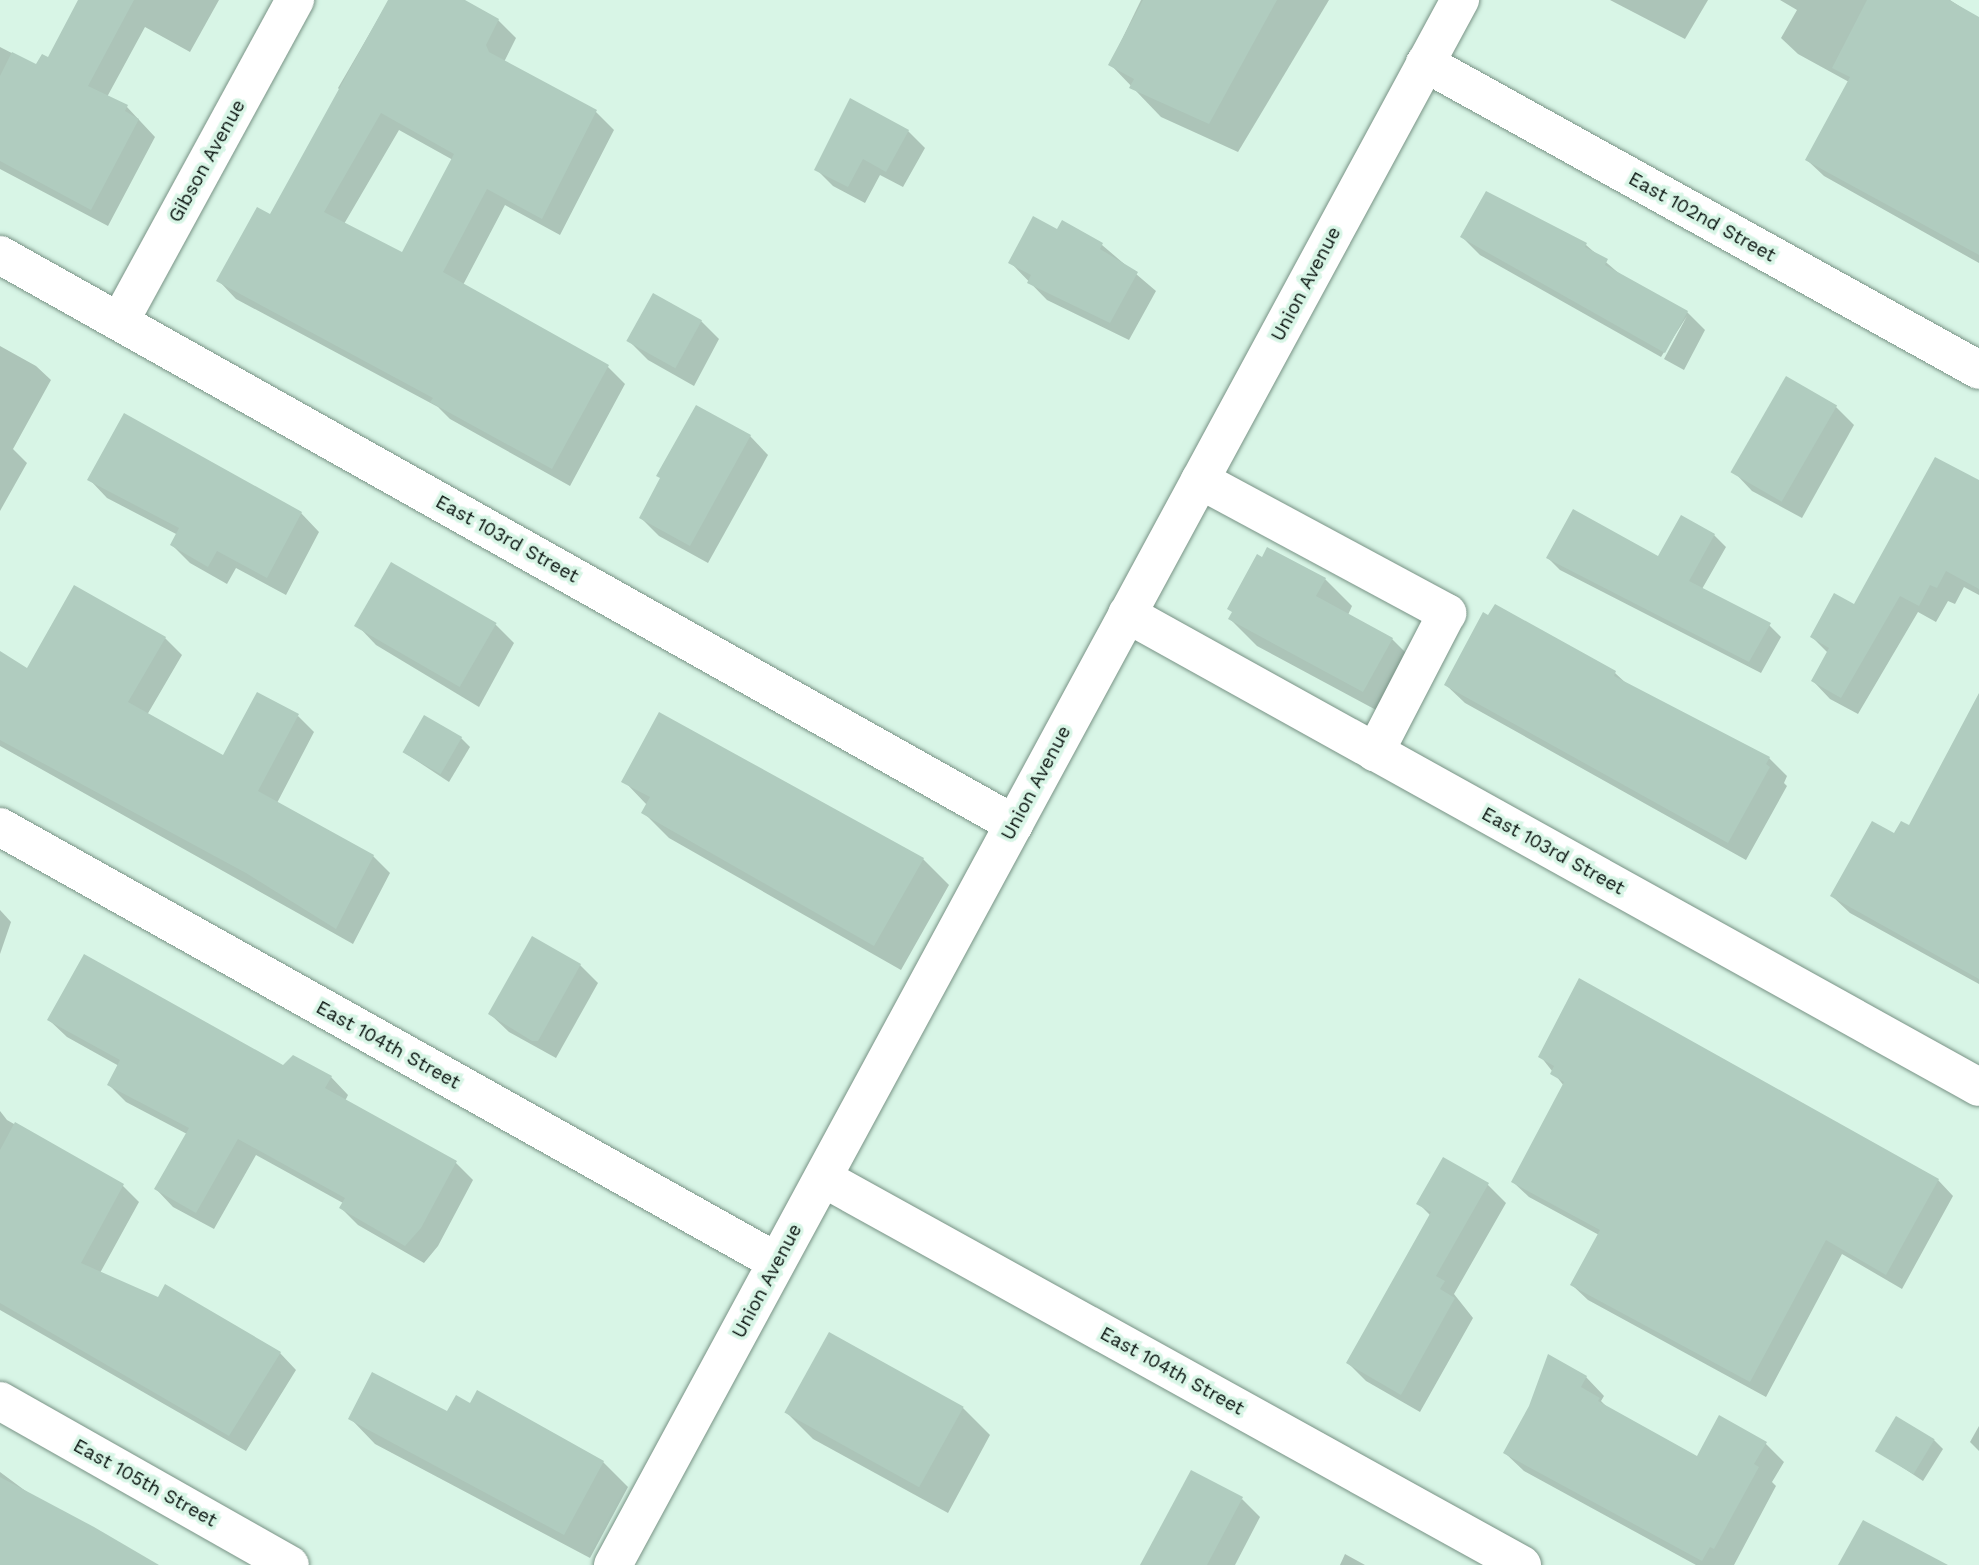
<!DOCTYPE html>
<style>
body{margin:0}
#map{position:relative;width:1979px;height:1565px;overflow:hidden;background:#d8f5e6;font-family:"Work Sans",sans-serif}
div>[style]{position:absolute}
.shadow>*{inset:0;background:#0003}
.building>*{inset:0;background:#b0ccbf;transform-origin:0 0}
.roads{filter:drop-shadow(0 0 2px #799386) drop-shadow(0 0 2px #799386)}
.minor>*{height:38px;margin:-19px;padding:0 19px;transform-origin:19px;border-radius:19px;background:#fff}
.major>*{height:38px;margin:-19px;padding:0 19px;transform-origin:19px;border-radius:19px;background:#fff}
span{translate:-50% -50%;white-space:nowrap;text-align:center;line-height:1.15;-webkit-text-stroke:7px #d8f5e6;paint-order:stroke}
.street-label{font-size:19px;color:#09130f}
</style>
<div id="map">
<div class="shadow">
<div style="clip-path:polygon(80px 0,219px 0,190px 52px,145px 27px,107px 97px,127px 107px,155px 137px,108px 226px,0 169px,0 47px,37px 66px,49px 59px)"></div>
<div style="clip-path:polygon(evenodd,389px 0,461px 0,498px 20px,516px 38px,504px 62px,596px 112px,614px 130px,560px 235px,505px 205px,463px 285px,608px 367px,625px 384px,570px 486px,450px 419px,438px 407px,236px 299px,219px 281px,270px 217px,342px 93px,338px 88px,389px 0,399px 130px,453px 160px,403px 254px,344px 224px,399px 130px)"></div>
<div style="clip-path:polygon(1141px 0,1329px 0,1238px 152px,1161px 117px,1110px 64px)"></div>
<div style="clip-path:polygon(1610px 0,1708px 0,1685px 39px)"></div>
<div style="clip-path:polygon(1780px 0,1950px 0,1979px 19px,1979px 263px,1824px 176px,1807px 160px,1849px 82px,1798px 54px,1781px 38px,1797px 10px)"></div>
<div style="clip-path:polygon(851px 100px,908px 131px,925px 148px,903px 187px,880px 175px,865px 203px,833px 186px,816px 169px)"></div>
<div style="clip-path:polygon(1487px 193px,1586px 245px,1622px 276px,1687px 312px,1705px 330px,1684px 370px,1664px 359px,1687px 316px,1661px 357px,1480px 255px,1462px 237px)"></div>
<div style="clip-path:polygon(1063px 222px,1102px 245px,1156px 291px,1129px 340px,1047px 300px,1010px 262px,1058px 232px)"></div>
<div style="clip-path:polygon(701px 321px,719px 339px,694px 386px,648px 360px,629px 341px)"></div>
<div style="clip-path:polygon(0 346px,36px 366px,51px 380px,13px 449px,27px 463px,0 511px)"></div>
<div style="clip-path:polygon(1787px 379px,1836px 407px,1854px 425px,1802px 518px,1752px 491px,1734px 472px)"></div>
<div style="clip-path:polygon(750px 436px,768px 455px,708px 563px,659px 536px,641px 518px)"></div>
<div style="clip-path:polygon(89px 479px,301px 513px,319px 532px,286px 595px,236px 568px,227px 584px,190px 563px,172px 545px,178px 535px,107px 498px)"></div>
<div style="clip-path:polygon(1979px 483px,1979px 595px,1964px 587px,1955px 604px,1948px 601px,1936px 622px,1918px 612px,1858px 714px,1830px 699px,1813px 681px,1828px 653px,1812px 637px,1854px 607px)"></div>
<div style="clip-path:polygon(1714px 535px,1726px 547px,1702px 589px,1769px 625px,1781px 637px,1761px 673px,1560px 570px,1548px 558px,1659px 559px)"></div>
<div style="clip-path:polygon(1325px 579px,1352px 606px,1348px 615px,1392px 639px,1419px 666px,1391px 718px,1257px 646px,1230px 619px)"></div>
<div style="clip-path:polygon(1495px 606px,1615px 673px,1628px 685px,1769px 758px,1787px 776px,1784px 783px,1787px 786px,1746px 860px,1465px 703px,1446px 685px)"></div>
<div style="clip-path:polygon(496px 625px,514px 643px,479px 707px,376px 645px,358px 626px)"></div>
<div style="clip-path:polygon(165px 638px,182px 655px,147px 715px,224px 757px,298px 716px,314px 732px,277px 803px,373px 856px,390px 873px,353px 944px,0 746px,0 653px,28px 670px)"></div>
<div style="clip-path:polygon(461px 738px,470px 747px,449px 782px,405px 753px)"></div>
<div style="clip-path:polygon(1979px 746px,1979px 984px,1850px 913px,1832px 896px,1895px 836px,1910px 828px)"></div>
<div style="clip-path:polygon(624px 781px,923px 859px,949px 885px,901px 970px,669px 838px,643px 812px,647px 805px)"></div>
<div style="clip-path:polygon(0 910px,11px 922px,0 954px)"></div>
<div style="clip-path:polygon(580px 965px,598px 983px,556px 1058px,509px 1032px,490px 1014px)"></div>
<div style="clip-path:polygon(49px 1020px,331px 1077px,348px 1095px,345px 1101px,456px 1163px,473px 1180px,438px 1246px,424px 1263px,358px 1225px,341px 1208px,343px 1203px,256px 1155px,214px 1229px,173px 1207px,156px 1189px,187px 1134px,126px 1102px,109px 1085px,119px 1066px,67px 1037px)"></div>
<div style="clip-path:polygon(1541px 1057px,1938px 1180px,1953px 1196px,1902px 1289px,1842px 1254px,1766px 1397px,1588px 1300px,1572px 1285px,1599px 1235px,1529px 1197px,1513px 1182px,1564px 1086px)"></div>
<div style="clip-path:polygon(0 1111px,7px 1120px,123px 1186px,139px 1202px,100px 1273px,280px 1353px,296px 1370px,246px 1451px,0 1310px)"></div>
<div style="clip-path:polygon(1444px 1160px,1488px 1185px,1506px 1203px,1454px 1294px,1473px 1318px,1420px 1412px,1366px 1381px,1348px 1363px,1431px 1216px,1418px 1203px)"></div>
<div style="clip-path:polygon(1586px 1377px,1604px 1396px,1601px 1401px,1610px 1410px,1697px 1458px,1765px 1443px,1784px 1462px,1772px 1482px,1776px 1486px,1734px 1565px,1696px 1565px,1524px 1471px,1505px 1453px)"></div>
<div style="clip-path:polygon(471px 1405px,603px 1462px,628px 1487px,590px 1558px,375px 1444px,350px 1418px,448px 1414px)"></div>
<div style="clip-path:polygon(963px 1408px,990px 1435px,948px 1513px,813px 1439px,786px 1412px)"></div>
<div style="clip-path:polygon(1979px 1426px,1979px 1451px,1970px 1442px)"></div>
<div style="clip-path:polygon(1934px 1440px,1943px 1449px,1923px 1481px,1878px 1451px)"></div>
<div style="clip-path:polygon(0 1472px,35px 1498px,152px 1565px,0 1565px)"></div>
<div style="clip-path:polygon(1242px 1499px,1260px 1517px,1235px 1565px,1142px 1565px)"></div>
<div style="clip-path:polygon(1345px 1554px,1365px 1565px,1340px 1565px)"></div>
</div>
<div class="building">
<div style="clip-path:polygon(78px 0,134px 0,88px 86px,128px 105px,125px 111px,139px 119px,91px 210px,0 161px,0 76px,12px 52px,36px 64px,42px 54px,48px 57px)"></div>
<div style="clip-path:polygon(evenodd,388px 0,465px 0,499px 19px,486px 45px,489px 52px,597px 110px,542px 219px,487px 189px,443px 272px,609px 365px,552px 469px,430px 402px,433px 398px,216px 281px,257px 207px,270px 214px,388px 0,381px 113px,454px 154px,402px 252px,324px 212px,381px 113px)"></div>
<div style="clip-path:polygon(1143px 0,1277px 0,1209px 124px,1129px 88px,1134px 79px,1108px 65px)"></div>
<div style="clip-path:polygon(1867px 0,1949px 0,1979px 17px,1979px 255px,1805px 160px,1850px 77px,1832px 68px)"></div>
<div style="clip-path:polygon(850px 98px,909px 130px,886px 172px,863px 159px,848px 187px,814px 170px)"></div>
<div style="clip-path:polygon(1486px 191px,1587px 243px,1585px 247px,1608px 259px,1605px 265px,1688px 311px,1665px 353px,1460px 237px)"></div>
<div style="clip-path:polygon(1033px 216px,1057px 229px,1062px 220px,1103px 243px,1100px 249px,1138px 272px,1110px 323px,1027px 283px,1031px 275px,1008px 263px)"></div>
<div style="left:653px;top:293px;width:56px;height:55px;rotate:29deg"></div>
<div style="left:1786px;top:376px;width:59px;height:111px;rotate:30deg"></div>
<div style="clip-path:polygon(696px 405px,751px 435px,690px 546px,639px 518px,660px 478px,656px 476px)"></div>
<div style="clip-path:polygon(124px 413px,302px 512px,267px 578px,217px 551px,208px 567px,170px 545px,179px 528px,87px 480px)"></div>
<div style="clip-path:polygon(1935px 457px,1979px 480px,1979px 589px,1946px 571px,1937px 588px,1930px 585px,1919px 606px,1900px 596px,1841px 698px,1811px 681px,1829px 648px,1810px 637px,1834px 593px,1854px 604px)"></div>
<div style="clip-path:polygon(1573px 509px,1658px 556px,1681px 515px,1715px 534px,1689px 581px,1771px 623px,1749px 662px,1546px 558px)"></div>
<div style="clip-path:polygon(1267px 547px,1326px 578px,1316px 596px,1393px 638px,1363px 692px,1228px 619px,1232px 612px,1227px 609px,1257px 554px,1262px 557px)"></div>
<div style="left:391px;top:562px;width:122px;height:74px;rotate:30deg"></div>
<div style="clip-path:polygon(74px 585px,166px 637px,128px 702px,223px 755px,257px 692px,299px 714px,258px 791px,374px 855px,336px 929px,246px 873px,0 740px,0 651px,27px 668px)"></div>
<div style="clip-path:polygon(1495px 604px,1616px 671px,1614px 676px,1770px 757px,1766px 764px,1770px 767px,1728px 843px,1444px 685px,1483px 612px,1488px 615px)"></div>
<div style="clip-path:polygon(1979px 693px,1979px 979px,1830px 896px,1872px 821px,1894px 833px,1901px 821px,1909px 825px)"></div>
<div style="clip-path:polygon(659px 712px,924px 858px,874px 946px,641px 813px,650px 797px,621px 782px)"></div>
<div style="left:424px;top:715px;width:44px;height:43px;rotate:30deg"></div>
<div style="clip-path:polygon(532px 936px,581px 964px,538px 1041px,532px 1041px,488px 1014px)"></div>
<div style="clip-path:polygon(84px 954px,283px 1065px,293px 1055px,332px 1076px,325px 1088px,457px 1161px,421px 1228px,405px 1246px,339px 1208px,345px 1198px,238px 1139px,196px 1213px,154px 1189px,189px 1128px,107px 1085px,120px 1060px,47px 1020px)"></div>
<div style="clip-path:polygon(1579px 978px,1939px 1179px,1886px 1275px,1826px 1240px,1750px 1382px,1570px 1285px,1600px 1230px,1511px 1182px,1564px 1082px,1550px 1074px,1554px 1066px,1538px 1057px)"></div>
<div style="clip-path:polygon(15px 1122px,124px 1184px,81px 1263px,158px 1297px,165px 1284px,281px 1352px,229px 1436px,0 1303px,0 1150px)"></div>
<div style="clip-path:polygon(1443px 1157px,1489px 1183px,1436px 1276px,1445px 1281px,1440px 1289px,1455px 1298px,1401px 1395px,1346px 1363px,1431px 1212px,1416px 1204px)"></div>
<div style="left:829px;top:1332px;width:154px;height:92px;rotate:29deg"></div>
<div style="clip-path:polygon(1548px 1354px,1587px 1376px,1581px 1387px,1600px 1398px,1598px 1401px,1697px 1456px,1719px 1415px,1767px 1442px,1754px 1464px,1759px 1467px,1714px 1549px,1710px 1547px,1702px 1561px,1503px 1453px,1529px 1406px)"></div>
<div style="clip-path:polygon(372px 1372px,447px 1411px,456px 1395px,470px 1403px,477px 1390px,604px 1461px,564px 1535px,348px 1419px)"></div>
<div style="left:1896px;top:1416px;width:45px;height:41px;rotate:31deg"></div>
<div style="clip-path:polygon(1191px 1470px,1243px 1497px,1207px 1565px,1140px 1565px)"></div>
<div style="clip-path:polygon(0 1477px,94px 1527px,159px 1565px,0 1565px)"></div>
<div style="clip-path:polygon(1863px 1520px,1948px 1565px,1838px 1565px)"></div>
</div>
<div class="roads">
<div class="minor">
<div style="left:1425px;top:63px;width:633px;rotate:28.99deg"></div>
<div style="left:0;top:255px;width:1163px;rotate:29.3deg"></div>
<div style="left:120px;top:321px;width:366px;rotate:-61.4deg"></div>
<div style="left:1200px;top:480px;width:281px;rotate:28.3deg"></div>
<div style="left:1447px;top:613px;width:157px;rotate:117.4deg"></div>
<div style="left:1127px;top:614px;width:974px;rotate:29.04deg"></div>
<div style="left:0;top:827px;width:890px;rotate:29.24deg"></div>
<div style="left:823px;top:1178px;width:799px;rotate:28.97deg"></div>
<div style="left:0;top:1401px;width:333px;rotate:29.5deg"></div>
</div>
<div class="major">
<div style="left:613px;top:1565px;width:1780px;rotate:-61.58deg"></div>
</div>
</div>
<div class="street-label">
<span style="left:207px;top:161px;rotate:-61deg">Gibson Avenue</span>
<span style="left:1702px;top:217px;rotate:29deg">East 102nd Street</span>
<span style="left:1306px;top:284px;rotate:-62deg">Union Avenue</span>
<span style="left:507px;top:539px;rotate:29deg">East 103rd Street</span>
<span style="left:1036px;top:783px;rotate:-62deg">Union Avenue</span>
<span style="left:1553px;top:851px;rotate:29deg">East 103rd Street</span>
<span style="left:388px;top:1045px;rotate:29deg">East 104th Street</span>
<span style="left:767px;top:1281px;rotate:-62deg">Union Avenue</span>
<span style="left:1172px;top:1371px;rotate:29deg">East 104th Street</span>
<span style="left:145px;top:1483px;rotate:29deg">East 105th Street</span>
</div>
</div>
